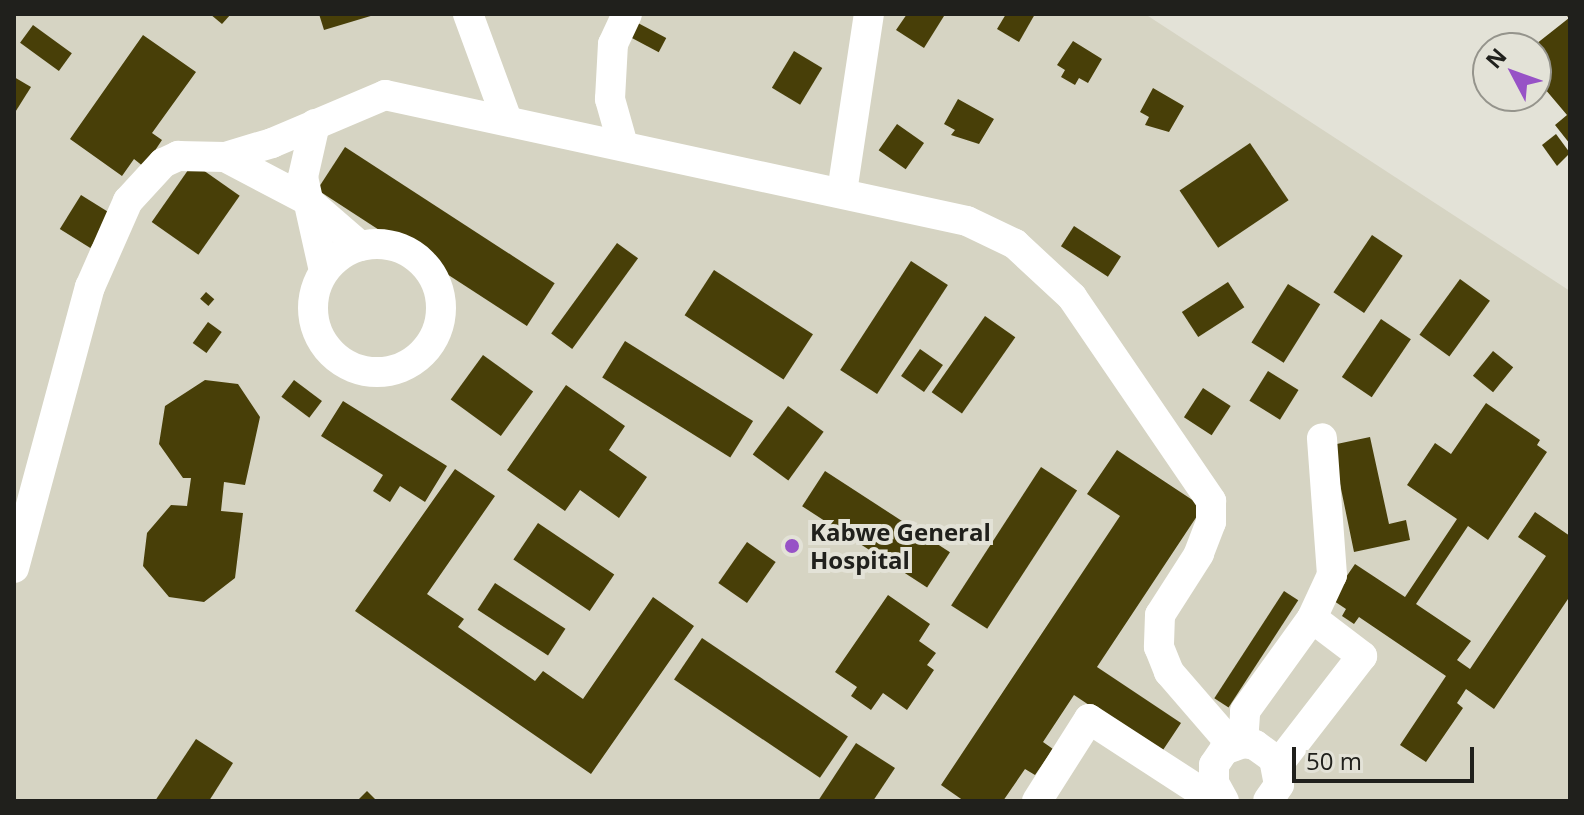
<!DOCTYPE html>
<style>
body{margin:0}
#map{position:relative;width:1584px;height:815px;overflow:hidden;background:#e3e2d7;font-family:"Open Sans",sans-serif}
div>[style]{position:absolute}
.built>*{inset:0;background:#d6d4c3}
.building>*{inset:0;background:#483f08;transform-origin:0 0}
.minor>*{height:30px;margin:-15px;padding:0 15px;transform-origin:15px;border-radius:15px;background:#fff}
.minor>.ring{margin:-15px;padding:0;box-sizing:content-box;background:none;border:30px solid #fff;border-radius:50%}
.dots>*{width:22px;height:22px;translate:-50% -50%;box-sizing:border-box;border:4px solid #e3e2d7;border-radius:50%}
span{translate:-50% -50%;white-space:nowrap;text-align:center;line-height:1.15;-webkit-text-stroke:8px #e3e2d7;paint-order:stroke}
.poi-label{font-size:24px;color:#20201c;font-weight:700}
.left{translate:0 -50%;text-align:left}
.frame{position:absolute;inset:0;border:16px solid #20201c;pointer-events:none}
.north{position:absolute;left:1472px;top:32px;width:80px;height:80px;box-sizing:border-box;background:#e3e2d7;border:2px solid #95948c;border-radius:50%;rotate:311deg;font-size:22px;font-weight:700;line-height:32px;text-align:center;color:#20201c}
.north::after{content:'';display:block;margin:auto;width:28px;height:36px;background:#9752c6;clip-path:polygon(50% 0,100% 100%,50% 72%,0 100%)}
.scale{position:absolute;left:1292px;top:747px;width:182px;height:36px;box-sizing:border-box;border:4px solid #20201c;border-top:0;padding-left:10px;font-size:24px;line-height:28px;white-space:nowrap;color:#20201c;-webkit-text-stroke:6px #e3e2d7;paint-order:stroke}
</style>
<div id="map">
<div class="built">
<div style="clip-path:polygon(14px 14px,1145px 14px,1570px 291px,1570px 801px,14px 801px)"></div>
</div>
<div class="building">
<div style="clip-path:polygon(210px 14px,231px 14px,222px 24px)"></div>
<div style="clip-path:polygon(319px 14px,374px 14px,374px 15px,324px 30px)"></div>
<div style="clip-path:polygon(907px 14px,944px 16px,924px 48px,896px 30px)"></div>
<div style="clip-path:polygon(1006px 14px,1035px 14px,1019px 42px,997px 29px)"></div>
<div style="clip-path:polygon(1565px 14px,1570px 14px,1570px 144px,1555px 125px,1567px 115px,1545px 89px,1536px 96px,1536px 48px,1531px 48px,1569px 18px)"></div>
<div style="left:638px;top:23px;width:32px;height:16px;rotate:28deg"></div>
<div style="left:33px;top:25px;width:48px;height:22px;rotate:36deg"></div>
<div style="clip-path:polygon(143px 35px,196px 72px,152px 133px,162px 140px,144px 167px,134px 159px,122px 176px,70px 139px)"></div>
<div style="clip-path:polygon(1073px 41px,1102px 59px,1088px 83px,1079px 78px,1075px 85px,1061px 77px,1065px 70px,1057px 65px)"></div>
<div style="left:794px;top:51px;width:33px;height:43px;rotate:31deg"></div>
<div style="clip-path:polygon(14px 77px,31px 87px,14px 114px)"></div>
<div style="clip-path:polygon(1153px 88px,1184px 106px,1169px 132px,1145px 125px,1149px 117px,1140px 112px)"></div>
<div style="clip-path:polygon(958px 99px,994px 119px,979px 144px,951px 135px,955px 130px,944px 124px)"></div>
<div style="left:897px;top:124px;width:33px;height:32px;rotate:35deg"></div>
<div style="clip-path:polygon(1556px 134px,1570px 153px,1557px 166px,1542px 145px)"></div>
<div style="left:1250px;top:143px;width:69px;height:85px;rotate:56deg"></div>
<div style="left:345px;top:147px;width:250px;height:51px;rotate:33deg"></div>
<div style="left:193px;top:163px;width:57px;height:72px;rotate:35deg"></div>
<div style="left:81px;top:195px;width:36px;height:40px;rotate:32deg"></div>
<div style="left:1074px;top:226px;width:56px;height:24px;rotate:33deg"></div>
<div style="left:1372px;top:235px;width:37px;height:69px;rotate:34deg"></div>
<div style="left:617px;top:243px;width:26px;height:112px;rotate:36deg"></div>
<div style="left:911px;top:261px;width:44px;height:130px;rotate:33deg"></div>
<div style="left:714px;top:270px;width:118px;height:54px;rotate:33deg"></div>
<div style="left:1460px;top:279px;width:37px;height:69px;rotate:36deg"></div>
<div style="left:1228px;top:282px;width:30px;height:55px;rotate:57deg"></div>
<div style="left:1288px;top:284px;width:38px;height:69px;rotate:32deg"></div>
<div style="left:206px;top:292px;width:11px;height:9px;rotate:41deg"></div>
<div style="left:985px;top:316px;width:37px;height:93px;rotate:35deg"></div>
<div style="left:1381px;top:319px;width:36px;height:70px;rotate:34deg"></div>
<div style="left:208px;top:322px;width:17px;height:26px;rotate:36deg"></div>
<div style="left:625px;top:341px;width:151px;height:43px;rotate:32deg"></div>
<div style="left:920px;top:349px;width:28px;height:33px;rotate:35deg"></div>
<div style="left:1493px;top:351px;width:26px;height:32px;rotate:39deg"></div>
<div style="left:483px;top:355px;width:62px;height:55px;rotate:36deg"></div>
<div style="left:1268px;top:371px;width:36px;height:35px;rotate:32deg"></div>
<div style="clip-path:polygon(205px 380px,238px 384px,260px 417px,245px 485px,224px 482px,221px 511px,243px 513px,235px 578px,204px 602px,169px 597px,143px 566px,147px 533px,171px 505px,187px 506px,191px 478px,183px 478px,159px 444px,165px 406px)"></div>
<div style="left:294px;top:380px;width:35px;height:21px;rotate:37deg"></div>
<div style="clip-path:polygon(566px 385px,625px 426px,609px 450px,647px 477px,619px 518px,580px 490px,565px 511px,507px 470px)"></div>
<div style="left:1203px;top:388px;width:33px;height:35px;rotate:33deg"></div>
<div style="clip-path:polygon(343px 401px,447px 466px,425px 502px,400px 486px,390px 502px,373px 491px,383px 475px,321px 436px)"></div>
<div style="clip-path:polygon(1486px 403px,1540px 440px,1537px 445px,1547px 452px,1488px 540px,1468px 526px,1416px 604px,1471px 641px,1457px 660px,1470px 669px,1546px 556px,1518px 537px,1535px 512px,1570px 536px,1570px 596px,1494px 709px,1466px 689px,1457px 703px,1463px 708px,1426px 762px,1400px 745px,1446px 676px,1359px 617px,1354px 624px,1342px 616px,1346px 609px,1331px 599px,1355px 564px,1405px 597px,1457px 519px,1407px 485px,1435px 443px,1451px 454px)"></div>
<div style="left:788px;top:406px;width:44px;height:60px;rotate:36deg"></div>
<div style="clip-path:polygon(1370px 437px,1389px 524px,1406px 520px,1410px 540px,1354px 552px,1332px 445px)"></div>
<div style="clip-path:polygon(1117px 450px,1203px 507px,1097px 667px,1181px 723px,1161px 753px,1074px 695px,1043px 742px,1053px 749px,1035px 775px,1025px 769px,1003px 801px,964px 801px,941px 785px,1120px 516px,1087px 494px)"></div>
<div style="left:1041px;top:467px;width:43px;height:165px;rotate:33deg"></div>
<div style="clip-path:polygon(455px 469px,495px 496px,427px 594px,464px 619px,458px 627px,535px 681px,543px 671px,583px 699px,653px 597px,694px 626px,591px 774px,355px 611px)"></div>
<div style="left:825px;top:471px;width:149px;height:42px;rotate:33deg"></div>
<div style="left:538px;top:523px;width:92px;height:44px;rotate:34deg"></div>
<div style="left:747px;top:542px;width:35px;height:50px;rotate:35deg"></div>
<div style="left:495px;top:583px;width:84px;height:32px;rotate:33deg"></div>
<div style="left:1284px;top:591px;width:17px;height:128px;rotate:33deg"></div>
<div style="clip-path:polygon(888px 595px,930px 624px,919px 641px,936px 653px,927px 665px,934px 670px,907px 710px,883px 693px,871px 710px,851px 696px,857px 687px,835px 672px)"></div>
<div style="left:702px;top:638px;width:176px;height:50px;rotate:34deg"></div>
<div style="clip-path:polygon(196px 739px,233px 763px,209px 801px,155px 801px)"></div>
<div style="clip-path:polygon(856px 743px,895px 768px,873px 801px,818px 801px)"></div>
<div style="clip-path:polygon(367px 791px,377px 801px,357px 801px)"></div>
</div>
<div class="minor">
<div style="left:468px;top:14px;width:113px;rotate:69.8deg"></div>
<div style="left:315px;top:124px;width:54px;rotate:102.8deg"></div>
<div style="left:303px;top:177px;width:96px;rotate:77.4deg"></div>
<div style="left:623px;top:145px;width:48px;rotate:-105.8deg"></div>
<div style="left:610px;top:99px;width:55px;rotate:-86.9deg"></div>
<div style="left:613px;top:44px;width:33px;rotate:-65deg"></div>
<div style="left:225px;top:157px;width:93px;rotate:27.7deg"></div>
<div style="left:307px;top:200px;width:70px;rotate:41deg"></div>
<div style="left:842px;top:192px;width:180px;rotate:-81.4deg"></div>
<div class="ring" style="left:313px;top:244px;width:98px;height:98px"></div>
<div style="left:14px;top:568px;width:291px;rotate:-74.9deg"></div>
<div style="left:90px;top:287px;width:94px;rotate:-66.2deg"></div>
<div style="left:128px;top:201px;width:52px;rotate:-47.4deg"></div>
<div style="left:163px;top:163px;width:17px;rotate:-25deg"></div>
<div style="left:178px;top:156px;width:47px;rotate:1.2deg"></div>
<div style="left:225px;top:157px;width:49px;rotate:-16.6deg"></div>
<div style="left:272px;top:143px;width:123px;rotate:-23deg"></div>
<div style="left:385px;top:95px;width:595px;rotate:12.22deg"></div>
<div style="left:967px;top:221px;width:53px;rotate:25.6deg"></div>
<div style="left:1015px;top:244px;width:78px;rotate:42.9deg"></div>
<div style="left:1072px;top:297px;width:247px;rotate:55.7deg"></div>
<div style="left:1211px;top:501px;width:21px;rotate:90deg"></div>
<div style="left:1211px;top:522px;width:34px;rotate:111deg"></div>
<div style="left:1199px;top:554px;width:72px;rotate:122.6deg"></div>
<div style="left:1160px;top:615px;width:32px;rotate:92deg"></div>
<div style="left:1159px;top:647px;width:27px;rotate:68deg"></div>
<div style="left:1169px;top:672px;width:98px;rotate:49.1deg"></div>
<div style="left:1312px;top:618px;width:47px;rotate:-65.1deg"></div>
<div style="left:1332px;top:575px;width:137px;rotate:-94.2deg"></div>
<div style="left:1243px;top:743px;width:32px;rotate:-86deg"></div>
<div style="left:1245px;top:711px;width:115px;rotate:-54.2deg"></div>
<div style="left:1312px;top:618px;width:63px;rotate:37.2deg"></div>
<div style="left:1362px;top:656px;width:139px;rotate:127.7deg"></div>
<div style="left:1037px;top:801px;width:97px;rotate:-57.6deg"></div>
<div style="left:1089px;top:719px;width:132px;rotate:33deg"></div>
<div style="left:1224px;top:801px;width:21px;rotate:-119deg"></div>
<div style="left:1214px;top:783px;width:18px;rotate:-90deg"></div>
<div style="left:1214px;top:765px;width:18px;rotate:-56deg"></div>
<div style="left:1224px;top:750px;width:20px;rotate:-20deg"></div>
<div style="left:1243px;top:743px;width:12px;rotate:9deg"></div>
<div style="left:1255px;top:745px;width:24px;rotate:36deg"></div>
<div style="left:1274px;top:759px;width:26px;rotate:79deg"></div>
<div style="left:1279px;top:785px;width:19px;rotate:125deg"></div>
</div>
<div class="dots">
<div style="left:792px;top:546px;background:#9752c6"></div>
</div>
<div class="poi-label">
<span class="left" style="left:810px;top:546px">Kabwe General<br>Hospital</span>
</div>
<div class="frame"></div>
<div class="north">N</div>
<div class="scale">50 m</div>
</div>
